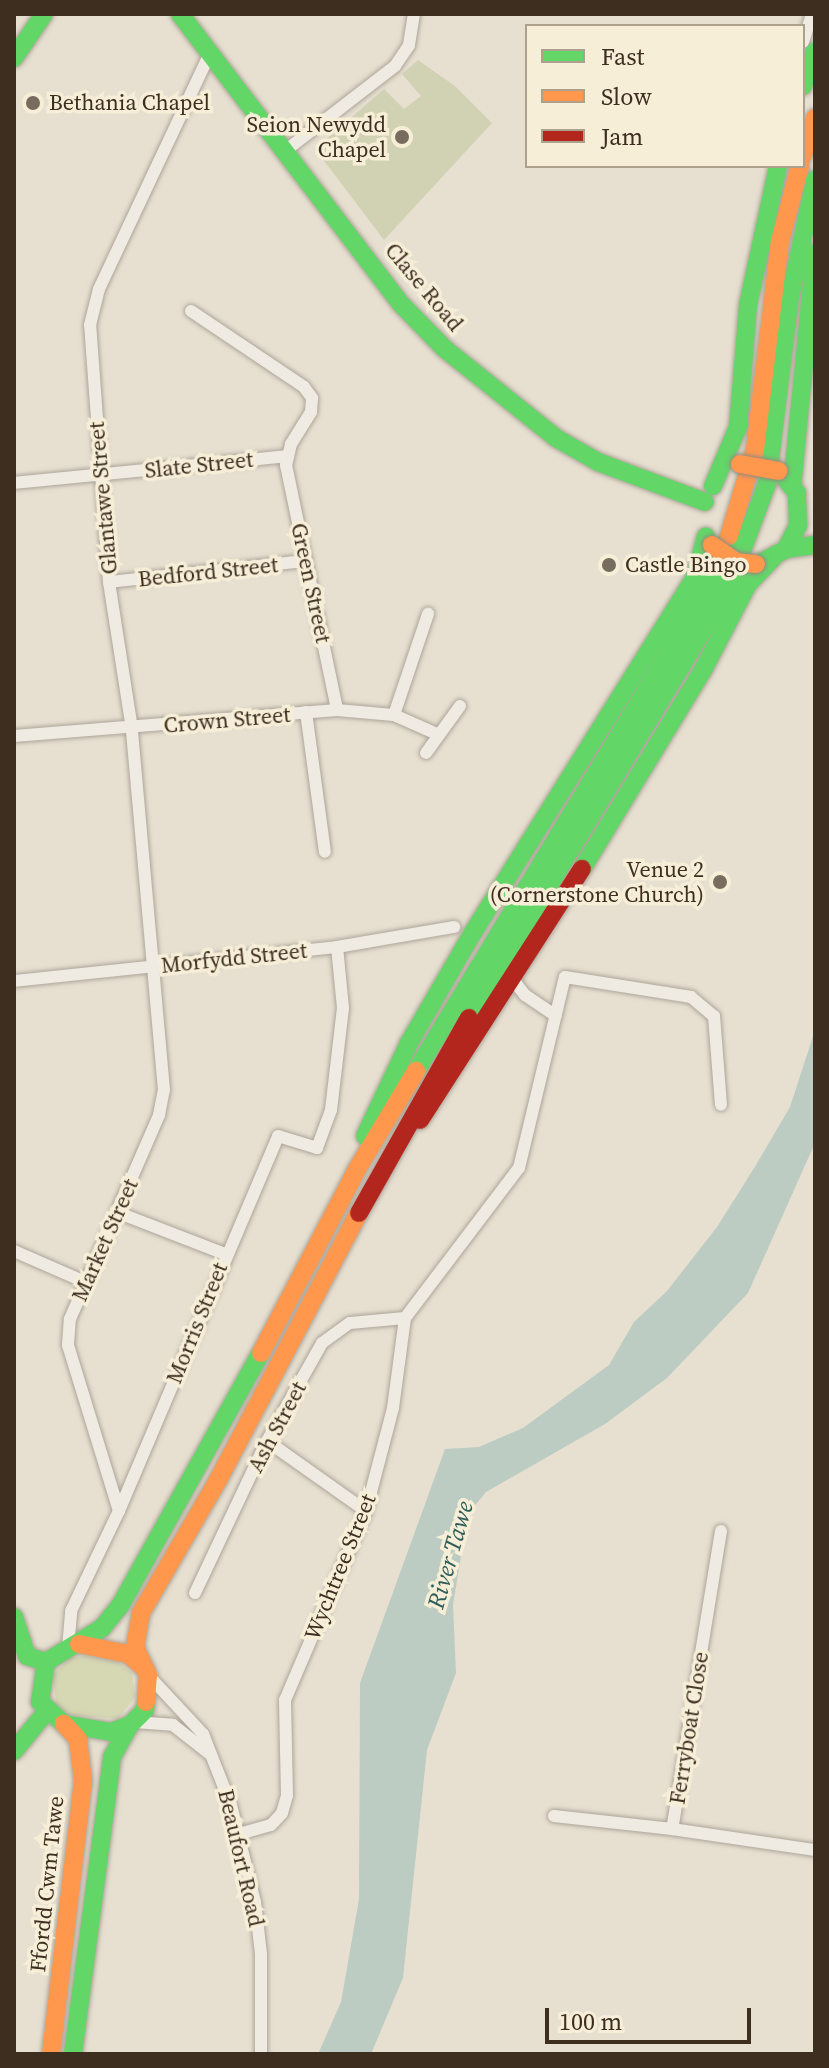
<!DOCTYPE html>
<style>
body{margin:0}
#map{position:relative;width:829px;height:2068px;overflow:hidden;background:#e7e0d1;font-family:"Source Serif 4",serif}
div>[style]{position:absolute}
.green>*{inset:0;background:#d6d7b3}
.cemetery>*{inset:0;background:#d1d1b3}
.water>*{inset:0;background:#bcccc2}
.roads{filter:drop-shadow(0 0 2px #ada599) drop-shadow(0 0 2px #ada599)}
.street>*{height:12px;margin:-6px;padding:0 6px;transform-origin:6px;border-radius:6px;background:#efebe3}
.fast>*{height:18px;margin:-9px;padding:0 9px;transform-origin:9px;border-radius:9px;background:#63d668}
.slow>*{height:18px;margin:-9px;padding:0 9px;transform-origin:9px;border-radius:9px;background:#ff974d}
.jam>*{height:18px;margin:-9px;padding:0 9px;transform-origin:9px;border-radius:9px;background:#b3261e}
.bridges{filter:drop-shadow(0 0 2px #928b80) drop-shadow(0 0 2px #928b80)}
.slow-bridge>*{height:18px;margin:-9px;padding:0 9px;transform-origin:9px;border-radius:9px;background:#ff974d}
.dots>*{width:22px;height:22px;translate:-50% -50%;box-sizing:border-box;border:4px solid #f7eed8;border-radius:50%}
span{translate:-50% -50%;white-space:nowrap;text-align:center;line-height:1.15;-webkit-text-stroke:7px #f7eed8;paint-order:stroke}
.poi-label{font-size:22px;color:#3d2e20}
.left{translate:0 -50%;text-align:left}
.right{translate:-100% -50%;text-align:right}
.street-label{font-size:22px;color:#3d2e20}
.water-label{font-size:24px;color:#2f5d5a;font-style:italic}
.frame{position:absolute;inset:0;border:16px solid #3d2e20;pointer-events:none}
.legend{position:absolute;left:525px;top:24px;width:280px;height:144px;box-sizing:border-box;background:#f7eed8;border:2px solid #ada18e;margin:0;padding:10px 14px;list-style:none;font-size:24px;color:#3d2e20}
.legend li{display:flex;align-items:center;gap:16px;height:40px}
.legend b{width:40px;border:2px solid #ada18e}
.scale{position:absolute;left:545px;top:2008px;width:206px;height:36px;box-sizing:border-box;border:4px solid #3d2e20;border-top:0;padding-left:10px;font-size:24px;line-height:28px;white-space:nowrap;color:#3d2e20;-webkit-text-stroke:6px #f7eed8;paint-order:stroke}
</style>
<div id="map">
<div class="green">
<div style="clip-path:polygon(85px 1656px,118px 1662px,132px 1673px,135px 1697px,118px 1719px,69px 1715px,56px 1704px,53px 1675px,70px 1658px)"></div>
</div>
<div class="cemetery">
<div style="clip-path:polygon(418px 60px,455px 86px,492px 123px,384px 240px,315px 149px,384px 89px,404px 109px,421px 96px,402px 74px)"></div>
</div>
<div class="water">
<div style="clip-path:polygon(815px 1030px,815px 1143px,748px 1293px,667px 1378px,605px 1424px,486px 1492px,468px 1514px,453px 1605px,456px 1673px,427px 1750px,403px 1978px,371px 2054px,318px 2054px,341px 2002px,359px 1899px,360px 1683px,445px 1449px,479px 1447px,523px 1428px,609px 1365px,634px 1322px,667px 1291px,717px 1227px,756px 1165px,790px 1107px)"></div>
</div>
<div class="roads">
<div class="street">
<div style="left:803px;top:42px;width:29px;rotate:-72deg"></div>
<div style="left:285px;top:151px;width:139px;rotate:-37.7deg"></div>
<div style="left:395px;top:66px;width:25px;rotate:-56deg"></div>
<div style="left:409px;top:45px;width:31px;rotate:-81deg"></div>
<div style="left:191px;top:311px;width:136px;rotate:33.9deg"></div>
<div style="left:304px;top:387px;width:14px;rotate:54deg"></div>
<div style="left:312px;top:398px;width:14px;rotate:94deg"></div>
<div style="left:311px;top:412px;width:38px;rotate:122deg"></div>
<div style="left:291px;top:444px;width:22px;rotate:103deg"></div>
<div style="left:286px;top:465px;width:250px;rotate:78.2deg"></div>
<div style="left:14px;top:483px;width:275px;rotate:-5.6deg"></div>
<div style="left:109px;top:582px;width:198px;rotate:-6.1deg"></div>
<div style="left:306px;top:712px;width:141px;rotate:82.3deg"></div>
<div style="left:394px;top:715px;width:107px;rotate:-71.4deg"></div>
<div style="left:14px;top:736px;width:324px;rotate:-4.6deg"></div>
<div style="left:337px;top:710px;width:57px;rotate:5deg"></div>
<div style="left:394px;top:715px;width:47px;rotate:23.8deg"></div>
<div style="left:426px;top:753px;width:58px;rotate:-54.1deg"></div>
<div style="left:14px;top:981px;width:325px;rotate:-6deg"></div>
<div style="left:337px;top:947px;width:119px;rotate:-9.7deg"></div>
<div style="left:514px;top:981px;width:18px;rotate:52deg"></div>
<div style="left:525px;top:995px;width:37px;rotate:34deg"></div>
<div style="left:119px;top:1213px;width:114px;rotate:21.1deg"></div>
<div style="left:14px;top:1251px;width:77px;rotate:23.6deg"></div>
<div style="left:267px;top:1441px;width:121px;rotate:35.3deg"></div>
<div style="left:119px;top:1511px;width:174px;rotate:-107.1deg"></div>
<div style="left:68px;top:1345px;width:26px;rotate:-86deg"></div>
<div style="left:70px;top:1319px;width:223px;rotate:-66.4deg"></div>
<div style="left:159px;top:1115px;width:25px;rotate:-79deg"></div>
<div style="left:164px;top:1090px;width:362px;rotate:-95.1deg"></div>
<div style="left:132px;top:729px;width:149px;rotate:-98.9deg"></div>
<div style="left:109px;top:582px;width:258px;rotate:-94.2deg"></div>
<div style="left:90px;top:325px;width:37px;rotate:-76deg"></div>
<div style="left:99px;top:289px;width:261px;rotate:-64.8deg"></div>
<div style="left:721px;top:1531px;width:302px;rotate:99.3deg"></div>
<div style="left:672px;top:1829px;width:145px;rotate:8.4deg"></div>
<div style="left:195px;top:1593px;width:168px;rotate:-64.7deg"></div>
<div style="left:267px;top:1441px;width:112px;rotate:-60.7deg"></div>
<div style="left:322px;top:1343px;width:34px;rotate:-36deg"></div>
<div style="left:350px;top:1323px;width:55px;rotate:-5.2deg"></div>
<div style="left:68px;top:1648px;width:37px;rotate:-85deg"></div>
<div style="left:71px;top:1611px;width:111px;rotate:-64.4deg"></div>
<div style="left:119px;top:1511px;width:407px;rotate:-67deg"></div>
<div style="left:278px;top:1136px;width:41px;rotate:17.1deg"></div>
<div style="left:317px;top:1148px;width:40px;rotate:-69.8deg"></div>
<div style="left:331px;top:1110px;width:103px;rotate:-83.3deg"></div>
<div style="left:343px;top:1008px;width:61px;rotate:-95.6deg"></div>
<div style="left:148px;top:1675px;width:81px;rotate:47deg"></div>
<div style="left:203px;top:1734px;width:76px;rotate:68.5deg"></div>
<div style="left:231px;top:1805px;width:100px;rotate:76.1deg"></div>
<div style="left:255px;top:1902px;width:52px;rotate:83.4deg"></div>
<div style="left:261px;top:1954px;width:100px;rotate:90deg"></div>
<div style="left:134px;top:1722px;width:39px;rotate:4deg"></div>
<div style="left:173px;top:1725px;width:47px;rotate:38.1deg"></div>
<div style="left:554px;top:1816px;width:119px;rotate:6.3deg"></div>
<div style="left:239px;top:1834px;width:33px;rotate:-16deg"></div>
<div style="left:271px;top:1825px;width:16px;rotate:-47deg"></div>
<div style="left:282px;top:1813px;width:18px;rotate:-74deg"></div>
<div style="left:287px;top:1796px;width:96px;rotate:-91.2deg"></div>
<div style="left:285px;top:1700px;width:206px;rotate:-66.8deg"></div>
<div style="left:366px;top:1511px;width:106px;rotate:-75.3deg"></div>
<div style="left:393px;top:1408px;width:91px;rotate:-82.4deg"></div>
<div style="left:405px;top:1318px;width:188px;rotate:-52.8deg"></div>
<div style="left:519px;top:1168px;width:196px;rotate:-76.5deg"></div>
<div style="left:565px;top:977px;width:128px;rotate:9deg"></div>
<div style="left:691px;top:997px;width:30px;rotate:40deg"></div>
<div style="left:714px;top:1016px;width:89px;rotate:85.5deg"></div>
</div>
<div class="fast">
<div style="left:180px;top:14px;width:366px;rotate:52.7deg"></div>
<div style="left:402px;top:305px;width:62px;rotate:45.7deg"></div>
<div style="left:445px;top:349px;width:142px;rotate:38.7deg"></div>
<div style="left:556px;top:438px;width:48px;rotate:29.7deg"></div>
<div style="left:598px;top:462px;width:114px;rotate:20.5deg"></div>
<div style="left:14px;top:58px;width:53px;rotate:-55.7deg"></div>
<div style="left:803px;top:86px;width:36px;rotate:-71deg"></div>
<div style="left:713px;top:486px;width:64px;rotate:-67deg"></div>
<div style="left:738px;top:427px;width:122px;rotate:-85.3deg"></div>
<div style="left:748px;top:305px;width:142px;rotate:-77.8deg"></div>
<div style="left:792px;top:487px;width:235px;rotate:-84.4deg"></div>
<div style="left:786px;top:549px;width:29px;rotate:-8deg"></div>
<div style="left:762px;top:562px;width:27px;rotate:-28deg"></div>
<div style="left:786px;top:549px;width:27px;rotate:-63deg"></div>
<div style="left:798px;top:525px;width:32px;rotate:-92deg"></div>
<div style="left:797px;top:493px;width:21px;rotate:-129deg"></div>
<div style="left:582px;top:869px;width:235px;rotate:-58.7deg"></div>
<div style="left:704px;top:668px;width:95px;rotate:-62.4deg"></div>
<div style="left:748px;top:584px;width:35px;rotate:-46deg"></div>
<div style="left:469px;top:1018px;width:499px;rotate:-58.9deg"></div>
<div style="left:727px;top:591px;width:114px;rotate:-69.5deg"></div>
<div style="left:767px;top:484px;width:188px;rotate:-83deg"></div>
<div style="left:790px;top:297px;width:120px;rotate:-77.9deg"></div>
<div style="left:416px;top:1071px;width:568px;rotate:-58.83deg"></div>
<div style="left:710px;top:585px;width:53px;rotate:-68.8deg"></div>
<div style="left:365px;top:1136px;width:103px;rotate:-64.7deg"></div>
<div style="left:409px;top:1043px;width:129px;rotate:-59.9deg"></div>
<div style="left:474px;top:931px;width:416px;rotate:-58deg"></div>
<div style="left:695px;top:578px;width:43px;rotate:-75.3deg"></div>
<div style="left:14px;top:1617px;width:41px;rotate:71.6deg"></div>
<div style="left:27px;top:1656px;width:20px;rotate:18deg"></div>
<div style="left:146px;top:1702px;width:8px;rotate:97deg"></div>
<div style="left:145px;top:1710px;width:21px;rotate:135deg"></div>
<div style="left:130px;top:1725px;width:20px;rotate:160deg"></div>
<div style="left:111px;top:1732px;width:48px;rotate:-170.3deg"></div>
<div style="left:64px;top:1724px;width:33px;rotate:-137deg"></div>
<div style="left:40px;top:1702px;width:40px;rotate:-81.5deg"></div>
<div style="left:46px;top:1662px;width:66px;rotate:-31.3deg"></div>
<div style="left:102px;top:1628px;width:28px;rotate:-51deg"></div>
<div style="left:120px;top:1606px;width:290px;rotate:-60.9deg"></div>
<div style="left:14px;top:1751px;width:50px;rotate:-50.6deg"></div>
<div style="left:73px;top:2054px;width:300px;rotate:-82.5deg"></div>
<div style="left:112px;top:1757px;width:37px;rotate:-61deg"></div>
</div>
<div class="slow">
<div style="left:803px;top:155px;width:39px;rotate:-72deg"></div>
<div style="left:729px;top:536px;width:90px;rotate:-73.2deg"></div>
<div style="left:755px;top:450px;width:210px;rotate:-83.2deg"></div>
<div style="left:780px;top:241px;width:78px;rotate:-75.1deg"></div>
<div style="left:261px;top:1353px;width:205px;rotate:-62.4deg"></div>
<div style="left:356px;top:1171px;width:117px;rotate:-59deg"></div>
<div style="left:79px;top:1644px;width:50px;rotate:11.5deg"></div>
<div style="left:128px;top:1654px;width:18px;rotate:41deg"></div>
<div style="left:146px;top:1702px;width:27px;rotate:-86deg"></div>
<div style="left:148px;top:1675px;width:31px;rotate:-115deg"></div>
<div style="left:135px;top:1647px;width:35px;rotate:-80deg"></div>
<div style="left:141px;top:1613px;width:154px;rotate:-59.9deg"></div>
<div style="left:218px;top:1480px;width:302px;rotate:-62.2deg"></div>
<div style="left:51px;top:2054px;width:276px;rotate:-83.3deg"></div>
<div style="left:83px;top:1780px;width:41px;rotate:-97deg"></div>
<div style="left:78px;top:1739px;width:21px;rotate:-133deg"></div>
</div>
<div class="jam">
<div style="left:420px;top:1120px;width:299px;rotate:-57.2deg"></div>
<div style="left:359px;top:1213px;width:224px;rotate:-60.6deg"></div>
</div>
</div>
<div class="bridges">
<div class="slow-bridge">
<div style="left:740px;top:464px;width:39px;rotate:10deg"></div>
<div style="left:712px;top:545px;width:29px;rotate:35deg"></div>
<div style="left:736px;top:562px;width:20px;rotate:6deg"></div>
</div>
</div>
<div class="dots">
<div style="left:33px;top:103px;background:#786c5e"></div>
<div style="left:402px;top:137px;background:#786c5e"></div>
<div style="left:609px;top:565px;background:#786c5e"></div>
<div style="left:720px;top:882px;background:#786c5e"></div>
</div>
<div class="poi-label">
<span class="left" style="left:49px;top:103px">Bethania Chapel</span>
<span class="right" style="left:386px;top:137px">Seion Newydd<br>Chapel</span>
<span class="left" style="left:625px;top:565px">Castle Bingo</span>
<span class="right" style="left:704px;top:882px">Venue 2<br>(Cornerstone Church)</span>
</div>
<div class="street-label">
<span style="left:424px;top:287px;rotate:50deg">Clase Road</span>
<span style="left:199px;top:465px;rotate:-6deg">Slate Street</span>
<span style="left:103px;top:498px;rotate:-95deg">Glantawe Street</span>
<span style="left:208px;top:572px;rotate:-6deg">Bedford Street</span>
<span style="left:311px;top:583px;rotate:78deg">Green Street</span>
<span style="left:227px;top:720px;rotate:-5deg">Crown Street</span>
<span style="left:234px;top:958px;rotate:-6deg">Morfydd Street</span>
<span style="left:105px;top:1240px;rotate:-66deg">Market Street</span>
<span style="left:197px;top:1323px;rotate:-68deg">Morris Street</span>
<span style="left:277px;top:1427px;rotate:-62deg">Ash Street</span>
<span style="left:340px;top:1567px;rotate:-68deg">Wychtree Street</span>
<span style="left:689px;top:1728px;rotate:-81deg">Ferryboat Close</span>
<span style="left:241px;top:1858px;rotate:77deg">Beaufort Road</span>
<span style="left:47px;top:1884px;rotate:-84deg">Ffordd Cwm Tawe</span>
</div>
<div class="water-label">
<span style="left:450px;top:1555px;rotate:-74deg">River Tawe</span>
</div>
<div class="frame"></div>
<ul class="legend">
<li><b style="height:10px;background:#63d668"></b>Fast</li>
<li><b style="height:10px;background:#ff974d"></b>Slow</li>
<li><b style="height:10px;background:#b3261e"></b>Jam</li>
</ul>
<div class="scale">100 m</div>
</div>
